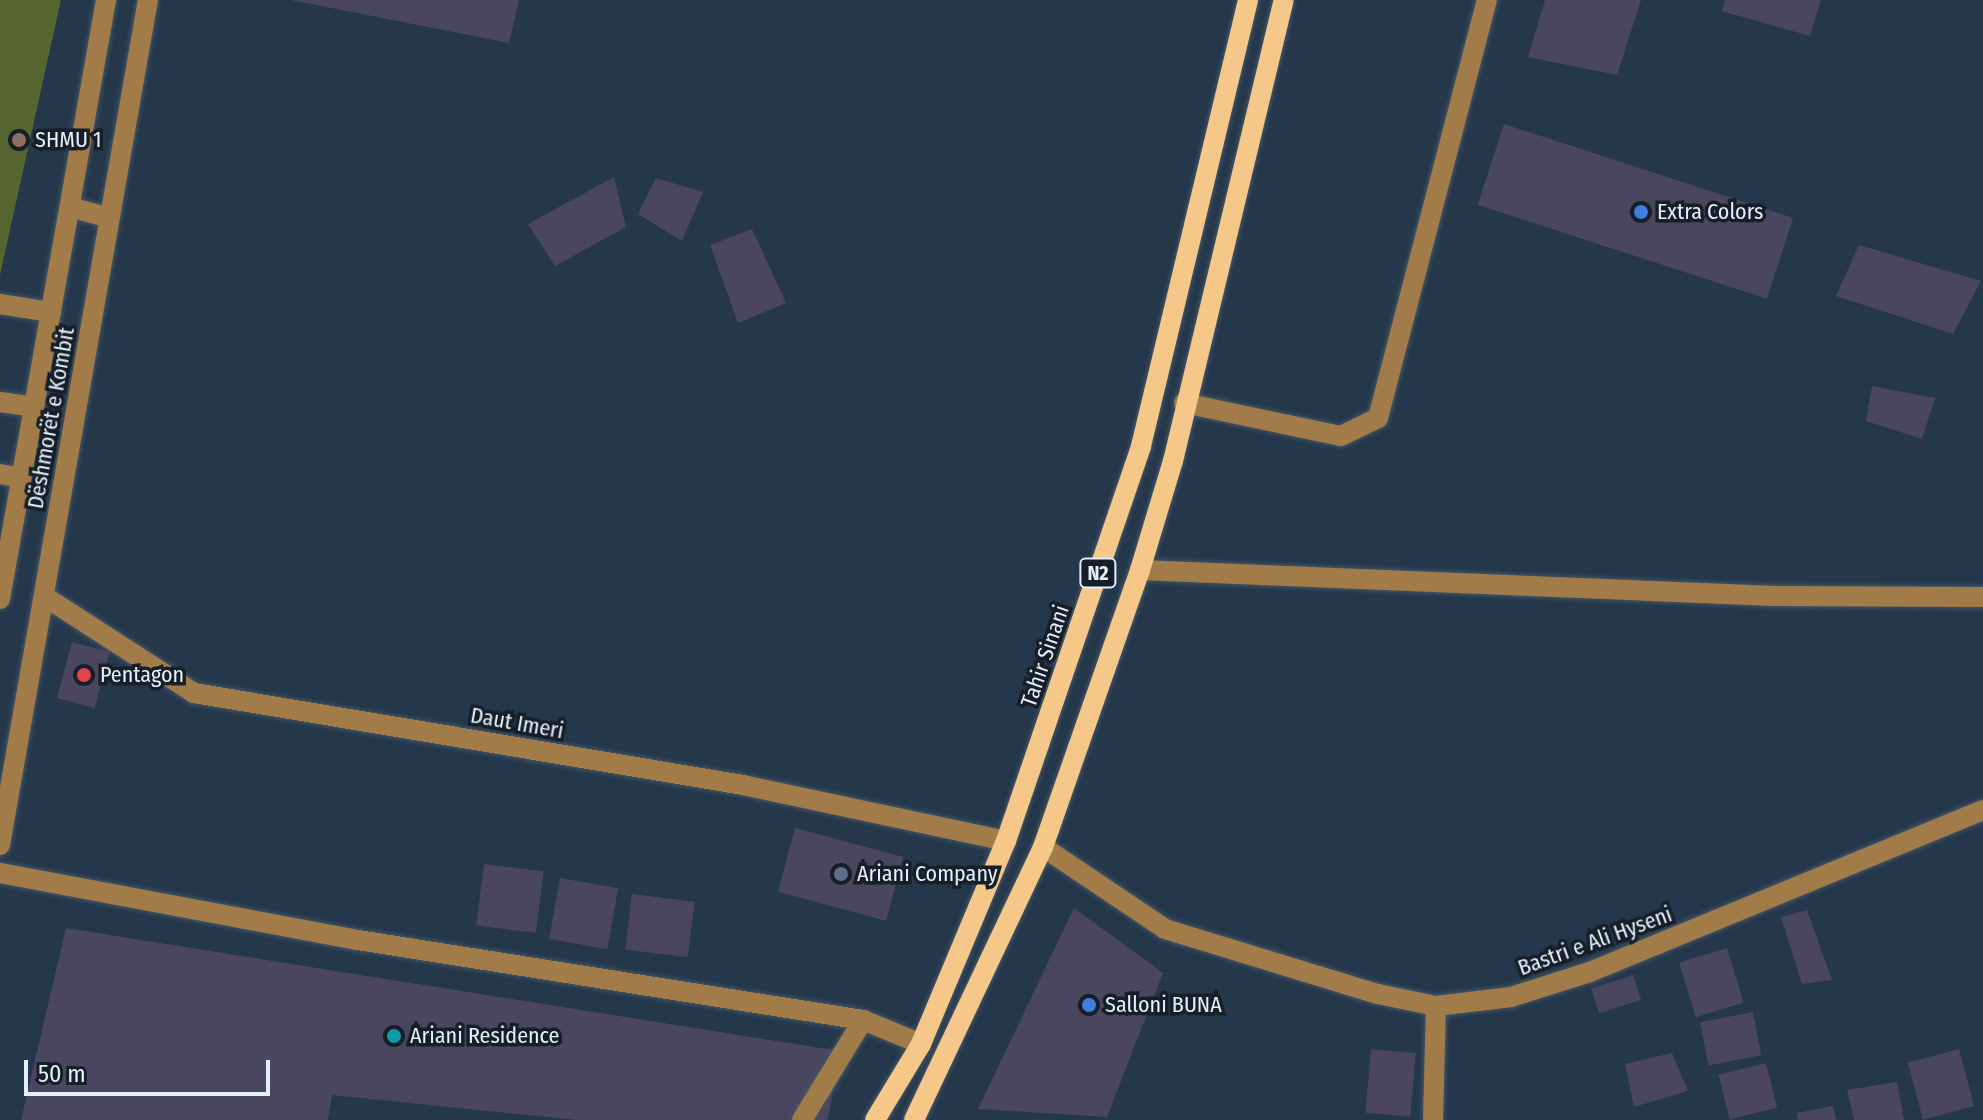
<!DOCTYPE html>
<meta charset="utf-8">
<style>
body{margin:0}
#map{position:relative;width:1983px;height:1120px;overflow:hidden;background:#25384b;font-family:"Fira Sans Condensed",sans-serif}
div>[style]{position:absolute}
.green>*{inset:0;background:#566530}
.building>*{inset:0;background:#4a465f;transform-origin:0 0}
.roads{filter:drop-shadow(0 0 2px #445567) drop-shadow(0 0 2px #445567)}
.minor>*{height:20px;margin:-10px;padding:0 10px;transform-origin:10px;border-radius:10px;background:#a17c48}
.major>*{height:20px;margin:-10px;padding:0 10px;transform-origin:10px;border-radius:10px;background:#f5c889}
.dots>*{width:22px;height:22px;translate:-50% -50%;box-sizing:border-box;border:4px solid #161f27;border-radius:50%}
span{translate:-50% -50%;white-space:nowrap;text-align:center;line-height:1.15;-webkit-text-stroke:7px #161f27;paint-order:stroke}
.shield-label span{padding:2px 6px;background:#161f27;border:2px solid;border-radius:6px;-webkit-text-stroke-width:0}
.shield-label{font-size:20px;color:#e4f0fd;font-weight:700}
.poi-label{font-size:22px;color:#e4f0fd}
.left{translate:0 -50%;text-align:left}
.street-label{font-size:22px;color:#e4f0fd}
.scale{position:absolute;left:24px;top:1060px;width:246px;height:36px;box-sizing:border-box;border:4px solid #e4f0fd;border-top:0;padding-left:10px;font-size:24px;line-height:28px;white-space:nowrap;color:#e4f0fd;-webkit-text-stroke:6px #161f27;paint-order:stroke}
</style>
<div id="map">
<div class="green">
<div style="clip-path:polygon(0 0,61px 0,0 275px)"></div>
</div>
<div class="building">
<div style="clip-path:polygon(291px 0,519px 0,509px 43px)"></div>
<div style="clip-path:polygon(1545px 0,1641px 0,1617px 75px,1528px 57px)"></div>
<div style="clip-path:polygon(1725px 0,1821px 0,1810px 36px,1722px 11px)"></div>
<div style="left:1504px;top:124px;width:304px;height:85px;rotate:18deg"></div>
<div style="clip-path:polygon(614px 177px,626px 227px,555px 266px,528px 224px)"></div>
<div style="clip-path:polygon(656px 178px,703px 192px,682px 241px,638px 214px)"></div>
<div style="clip-path:polygon(752px 229px,786px 303px,738px 323px,710px 245px)"></div>
<div style="clip-path:polygon(1859px 245px,1981px 281px,1953px 334px,1836px 296px)"></div>
<div style="clip-path:polygon(1872px 386px,1935px 398px,1922px 439px,1866px 421px)"></div>
<div style="left:72px;top:642px;width:39px;height:58px;rotate:15deg"></div>
<div style="left:795px;top:828px;width:112px;height:66px;rotate:15deg"></div>
<div style="left:484px;top:864px;width:60px;height:62px;rotate:7deg"></div>
<div style="left:560px;top:878px;width:59px;height:62px;rotate:10deg"></div>
<div style="left:632px;top:894px;width:63px;height:56px;rotate:7deg"></div>
<div style="clip-path:polygon(1074px 908px,1163px 973px,1107px 1117px,978px 1109px)"></div>
<div style="clip-path:polygon(1807px 910px,1832px 980px,1802px 984px,1781px 917px)"></div>
<div style="clip-path:polygon(66px 928px,839px 1051px,828px 1120px,577px 1120px,332px 1095px,328px 1120px,21px 1120px)"></div>
<div style="left:1727px;top:948px;width:57px;height:50px;rotate:73deg"></div>
<div style="left:1633px;top:975px;width:26px;height:44px;rotate:72deg"></div>
<div style="left:1753px;top:1012px;width:44px;height:54px;rotate:79deg"></div>
<div style="left:1371px;top:1049px;width:45px;height:64px;rotate:5deg"></div>
<div style="left:1959px;top:1049px;width:59px;height:53px;rotate:75deg"></div>
<div style="clip-path:polygon(1672px 1053px,1688px 1091px,1634px 1107px,1625px 1064px)"></div>
<div style="left:1766px;top:1063px;width:46px;height:49px;rotate:76deg"></div>
<div style="clip-path:polygon(1897px 1082px,1904px 1120px,1854px 1120px,1847px 1090px)"></div>
<div style="clip-path:polygon(1833px 1106px,1836px 1120px,1798px 1120px,1797px 1113px)"></div>
</div>
<div class="roads">
<div class="minor">
<div style="left:70px;top:207px;width:41px;rotate:15.4deg"></div>
<div style="left:0;top:304px;width:52px;rotate:8.9deg"></div>
<div style="left:0;top:402px;width:35px;rotate:8deg"></div>
<div style="left:1184px;top:403px;width:160px;rotate:11.9deg"></div>
<div style="left:1341px;top:436px;width:41px;rotate:-25.9deg"></div>
<div style="left:1378px;top:418px;width:432px;rotate:-75.4deg"></div>
<div style="left:0;top:474px;width:22px;rotate:10deg"></div>
<div style="left:1140px;top:570px;width:635px;rotate:2.35deg"></div>
<div style="left:1774px;top:596px;width:209px;rotate:0.3deg"></div>
<div style="left:44px;top:596px;width:179px;rotate:32.9deg"></div>
<div style="left:194px;top:693px;width:557px;rotate:9.51deg"></div>
<div style="left:743px;top:785px;width:269px;rotate:12deg"></div>
<div style="left:0;top:599px;width:608px;rotate:-79.96deg"></div>
<div style="left:0;top:845px;width:858px;rotate:-80.07deg"></div>
<div style="left:1043px;top:847px;width:147px;rotate:33.9deg"></div>
<div style="left:1165px;top:929px;width:223px;rotate:17deg"></div>
<div style="left:1378px;top:994px;width:59px;rotate:11.7deg"></div>
<div style="left:1436px;top:1006px;width:76px;rotate:-6.8deg"></div>
<div style="left:1511px;top:997px;width:83px;rotate:-17.6deg"></div>
<div style="left:1590px;top:972px;width:425px;rotate:-22.4deg"></div>
<div style="left:0;top:873px;width:364px;rotate:10.6deg"></div>
<div style="left:358px;top:940px;width:511px;rotate:9deg"></div>
<div style="left:863px;top:1020px;width:63px;rotate:22.5deg"></div>
<div style="left:802px;top:1120px;width:117px;rotate:-58.6deg"></div>
<div style="left:1433px;top:1120px;width:114px;rotate:-88.5deg"></div>
</div>
<div class="major">
<div style="left:875px;top:1120px;width:89px;rotate:-58.8deg"></div>
<div style="left:921px;top:1044px;width:220px;rotate:-67.3deg"></div>
<div style="left:1006px;top:841px;width:417px;rotate:-71.1deg"></div>
<div style="left:1141px;top:446px;width:459px;rotate:-76.5deg"></div>
<div style="left:914px;top:1120px;width:302px;rotate:-64.7deg"></div>
<div style="left:1043px;top:847px;width:293px;rotate:-70.7deg"></div>
<div style="left:1140px;top:570px;width:114px;rotate:-73.2deg"></div>
<div style="left:1173px;top:461px;width:474px;rotate:-76.5deg"></div>
</div>
</div>
<div class="dots">
<div style="left:19px;top:140px;background:#8d6e63"></div>
<div style="left:1641px;top:212px;background:#3f7fe0"></div>
<div style="left:84px;top:675px;background:#e0444e"></div>
<div style="left:841px;top:874px;background:#5c6f8a"></div>
<div style="left:1089px;top:1005px;background:#3f7fe0"></div>
<div style="left:394px;top:1036px;background:#0f9aa8"></div>
</div>
<div class="shield-label">
<span style="left:1098px;top:573px">N2</span>
</div>
<div class="poi-label">
<span class="left" style="left:35px;top:140px">SHMU 1</span>
<span class="left" style="left:1657px;top:212px">Extra Colors</span>
<span class="left" style="left:100px;top:675px">Pentagon</span>
<span class="left" style="left:857px;top:874px">Ariani Company</span>
<span class="left" style="left:1105px;top:1005px">Salloni BUNA</span>
<span class="left" style="left:410px;top:1036px">Ariani Residence</span>
</div>
<div class="street-label">
<span style="left:51px;top:418px;rotate:-80deg">Dëshmorët e Kombit</span>
<span style="left:1045px;top:656px;rotate:-71deg">Tahir Sinani</span>
<span style="left:517px;top:723px;rotate:10deg">Daut Imeri</span>
<span style="left:1595px;top:941px;rotate:-20deg">Bastri e Ali Hyseni</span>
</div>
<div class="scale">50 m</div>
</div>
